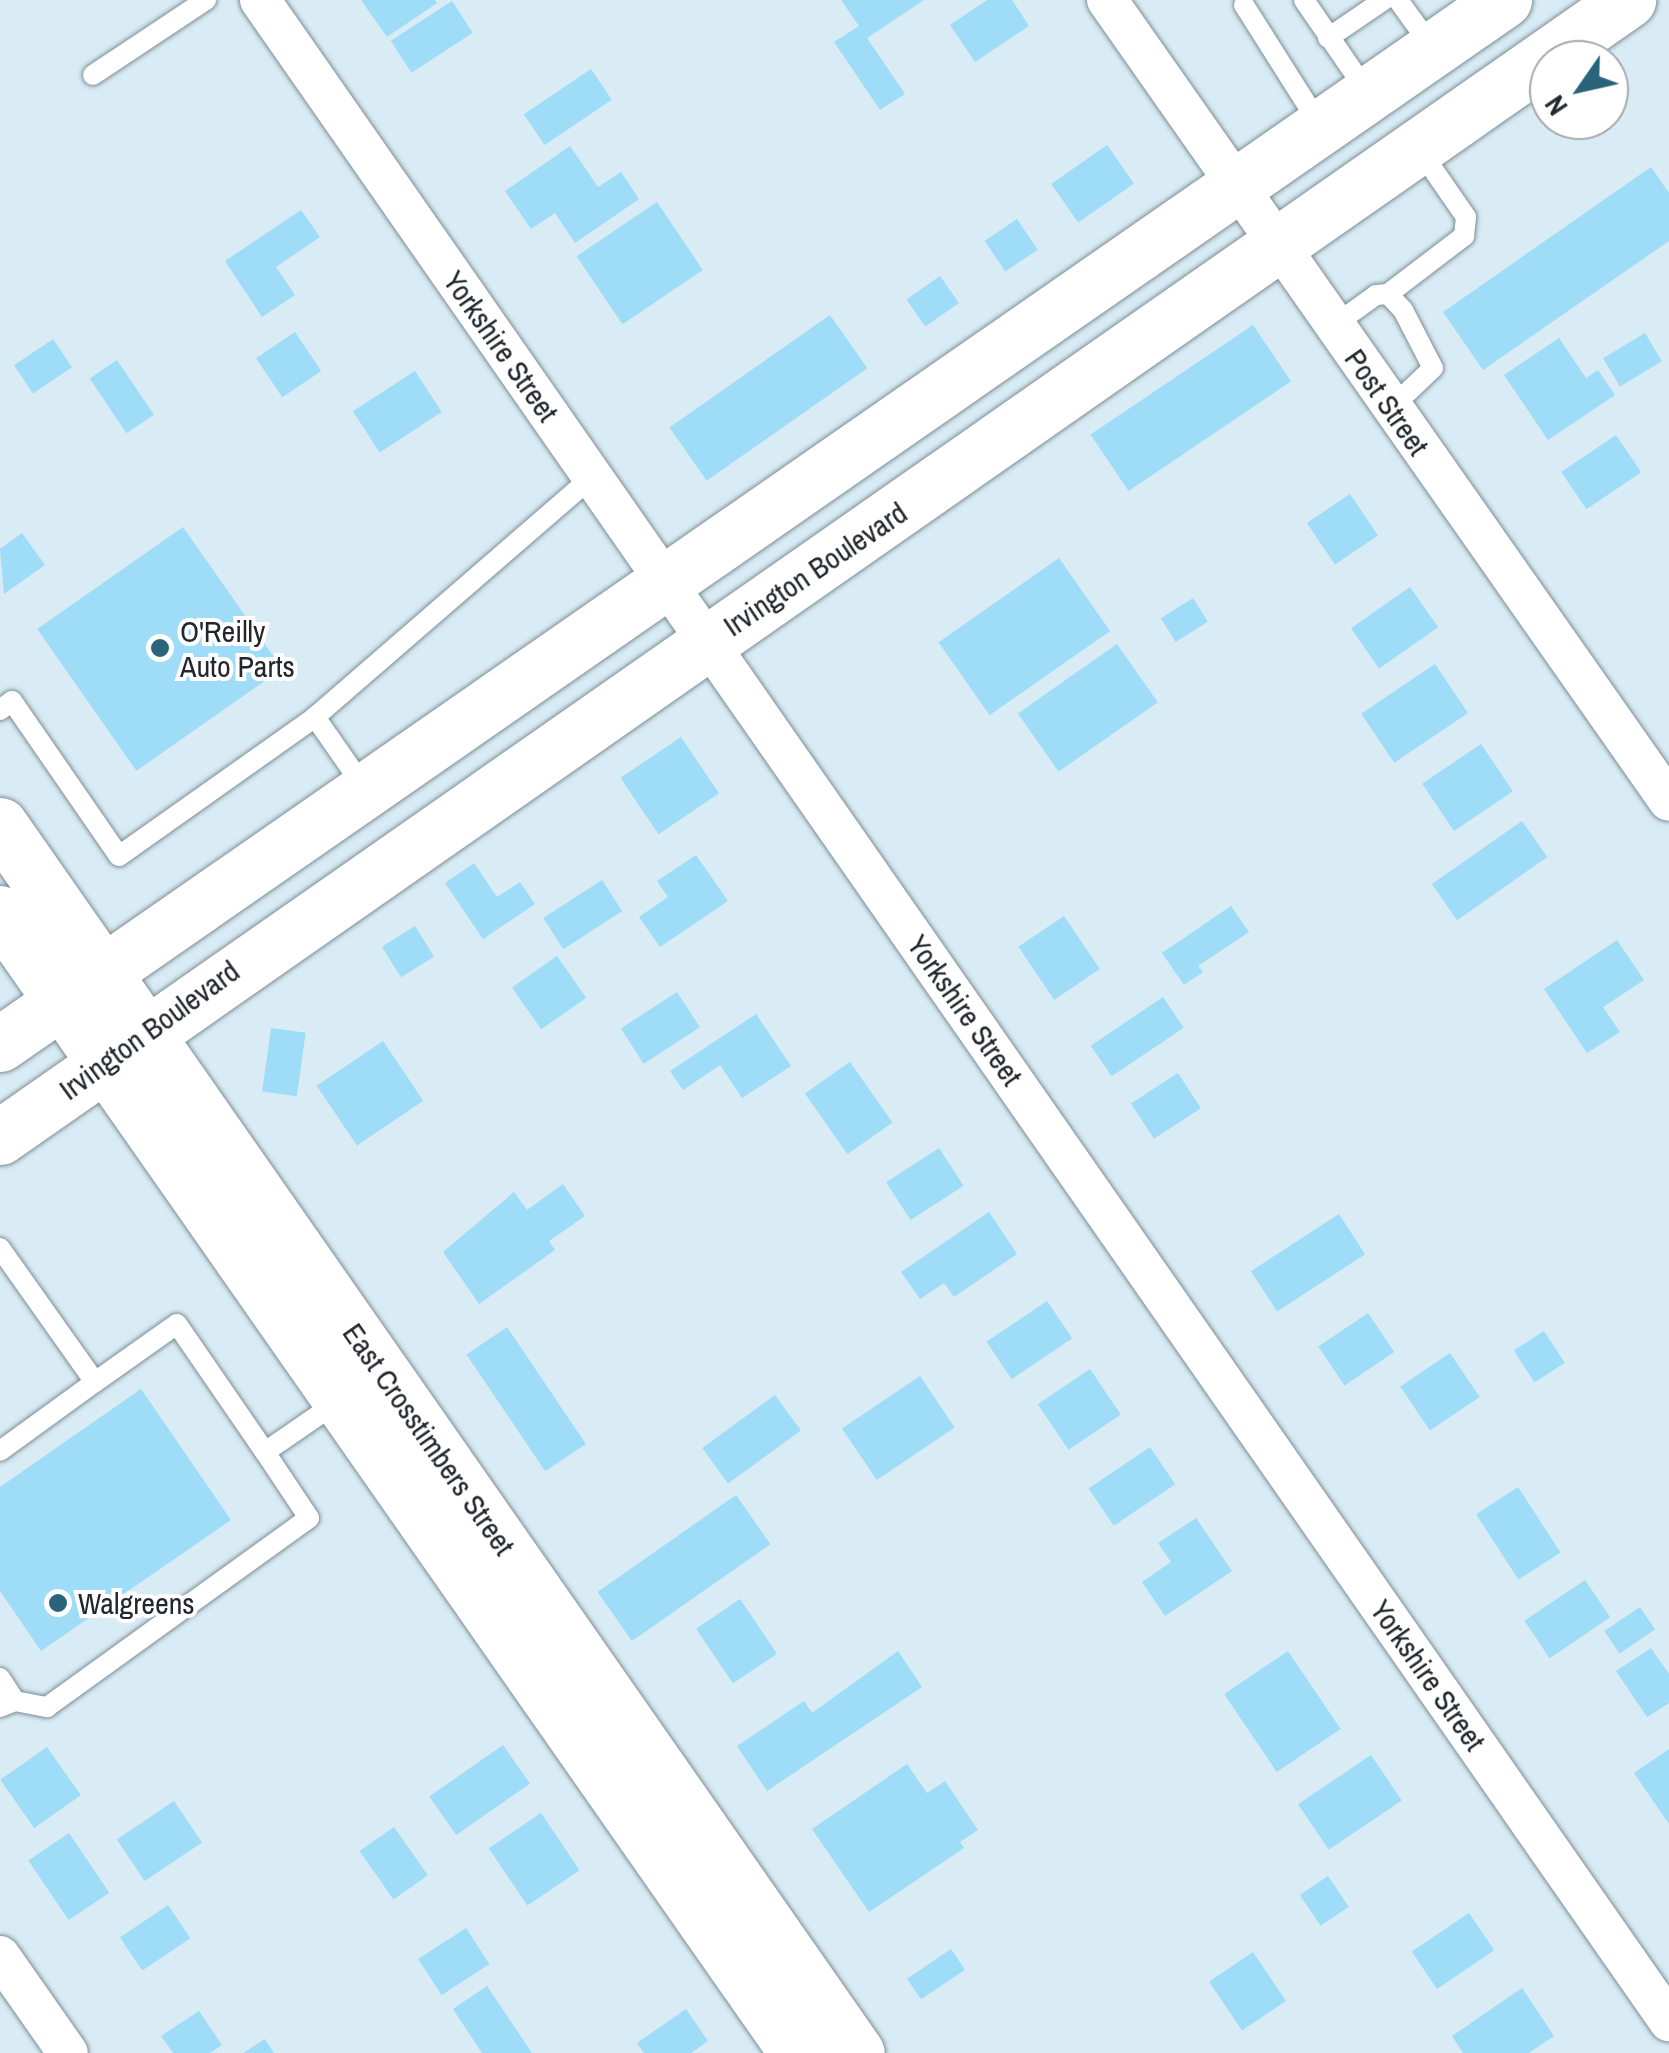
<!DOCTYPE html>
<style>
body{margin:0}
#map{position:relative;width:1669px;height:2053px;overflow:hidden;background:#d9ebf4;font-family:"Archivo Narrow",sans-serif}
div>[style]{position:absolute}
.building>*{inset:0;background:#9edcf8;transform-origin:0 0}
.roads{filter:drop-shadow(0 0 2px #7d8d95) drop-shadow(0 0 2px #7d8d95)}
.service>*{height:20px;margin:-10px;padding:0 10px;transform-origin:10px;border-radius:10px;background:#fff}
.minor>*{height:40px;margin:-20px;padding:0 20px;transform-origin:20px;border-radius:20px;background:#fff}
.secondary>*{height:55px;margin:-27.5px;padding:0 27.5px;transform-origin:27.5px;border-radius:27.5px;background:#fff}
.dots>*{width:28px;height:28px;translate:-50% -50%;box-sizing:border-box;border:5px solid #fff;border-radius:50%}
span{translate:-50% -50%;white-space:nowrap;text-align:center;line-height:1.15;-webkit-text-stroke:8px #fff;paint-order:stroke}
.street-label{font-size:30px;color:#21272b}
.poi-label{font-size:30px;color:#21272b}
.left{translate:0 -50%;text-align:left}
.north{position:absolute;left:1529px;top:40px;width:100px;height:100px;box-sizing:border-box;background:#fff;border:2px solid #a6a9aa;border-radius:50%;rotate:236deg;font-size:28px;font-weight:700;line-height:40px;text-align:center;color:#21272b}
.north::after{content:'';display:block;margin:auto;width:35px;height:45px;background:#29647c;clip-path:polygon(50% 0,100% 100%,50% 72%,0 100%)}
</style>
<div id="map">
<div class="building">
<div style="clip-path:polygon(361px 0,435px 0,437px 3px,387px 37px)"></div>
<div style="clip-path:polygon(841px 0,924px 0,867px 38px,905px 94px,880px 110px,834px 42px,859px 26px)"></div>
<div style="clip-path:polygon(987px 0,1012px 0,1029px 26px,975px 62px,950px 25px)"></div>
<div style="left:452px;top:1px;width:38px;height:73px;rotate:57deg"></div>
<div style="left:591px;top:69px;width:37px;height:81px;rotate:56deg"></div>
<div style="left:1107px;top:145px;width:47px;height:68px;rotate:55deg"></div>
<div style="clip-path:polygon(570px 146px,598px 187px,621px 172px,639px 199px,575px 243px,555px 213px,531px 229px,505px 191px)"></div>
<div style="clip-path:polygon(1651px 167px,1669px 193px,1669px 241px,1483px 370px,1443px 312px)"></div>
<div style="left:657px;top:202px;width:82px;height:97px;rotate:56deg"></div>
<div style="clip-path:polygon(301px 210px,320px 237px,276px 267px,295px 295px,262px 317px,225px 261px)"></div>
<div style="left:1017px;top:219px;width:37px;height:39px;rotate:56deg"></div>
<div style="left:940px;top:276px;width:33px;height:41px;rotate:55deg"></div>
<div style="left:830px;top:315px;width:65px;height:196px;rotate:55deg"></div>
<div style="left:1253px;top:325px;width:68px;height:196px;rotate:56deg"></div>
<div style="left:295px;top:332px;width:47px;height:47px;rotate:56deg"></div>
<div style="left:1645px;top:333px;width:33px;height:49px;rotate:59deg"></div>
<div style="clip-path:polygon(1559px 338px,1586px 378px,1598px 370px,1615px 395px,1548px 440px,1504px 375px)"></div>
<div style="left:53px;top:339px;width:34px;height:47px;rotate:56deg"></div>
<div style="left:117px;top:360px;width:66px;height:33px;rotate:56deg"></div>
<div style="left:415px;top:371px;width:49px;height:74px;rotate:57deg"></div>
<div style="left:1616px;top:435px;width:45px;height:66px;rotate:56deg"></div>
<div style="left:1350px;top:494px;width:50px;height:52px;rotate:56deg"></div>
<div style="left:183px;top:527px;width:173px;height:178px;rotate:55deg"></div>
<div style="clip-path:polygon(22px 533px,45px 565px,4px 594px,0 549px)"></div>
<div style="left:1059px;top:558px;width:89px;height:147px;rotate:55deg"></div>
<div style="left:1410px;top:587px;width:49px;height:72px;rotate:55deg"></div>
<div style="left:1193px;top:598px;width:28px;height:38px;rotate:58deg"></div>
<div style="left:1117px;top:644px;width:71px;height:121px;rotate:55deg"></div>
<div style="left:1435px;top:664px;width:59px;height:89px;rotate:56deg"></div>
<div style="left:681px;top:737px;width:68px;height:73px;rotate:56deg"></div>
<div style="left:1481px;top:744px;width:57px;height:71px;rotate:56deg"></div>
<div style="left:1522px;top:821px;width:44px;height:110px;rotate:55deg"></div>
<div style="clip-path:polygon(696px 855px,728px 901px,660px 947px,639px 917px,668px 897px,657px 881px)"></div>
<div style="clip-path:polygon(474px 863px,497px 897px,520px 882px,535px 904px,483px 939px,445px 883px)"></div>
<div style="left:602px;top:880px;width:37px;height:70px;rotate:57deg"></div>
<div style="clip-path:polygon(1231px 906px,1249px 932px,1198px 966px,1203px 972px,1184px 985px,1162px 953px)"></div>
<div style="left:1064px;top:916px;width:64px;height:55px;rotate:56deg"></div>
<div style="left:415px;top:926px;width:36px;height:39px;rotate:58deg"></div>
<div style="clip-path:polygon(1617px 940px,1644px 980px,1603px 1007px,1620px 1032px,1587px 1053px,1544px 989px)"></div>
<div style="left:557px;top:956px;width:51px;height:55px;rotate:55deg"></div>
<div style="left:677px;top:992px;width:42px;height:67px;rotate:57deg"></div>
<div style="left:1163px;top:997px;width:37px;height:87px;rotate:56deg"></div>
<div style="clip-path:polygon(756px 1014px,791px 1066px,742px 1098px,720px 1065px,683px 1090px,670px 1071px)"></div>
<div style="left:271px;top:1028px;width:35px;height:64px;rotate:8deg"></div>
<div style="left:383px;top:1041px;width:72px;height:80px;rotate:56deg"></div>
<div style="left:850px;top:1062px;width:74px;height:55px;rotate:55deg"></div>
<div style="left:1178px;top:1073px;width:42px;height:56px;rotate:57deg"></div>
<div style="left:939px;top:1148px;width:45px;height:63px;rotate:57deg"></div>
<div style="clip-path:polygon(563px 1184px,585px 1216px,549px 1241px,555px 1250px,479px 1304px,443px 1252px,514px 1192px,527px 1210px)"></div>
<div style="clip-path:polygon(989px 1212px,1017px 1254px,954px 1297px,944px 1283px,920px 1299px,901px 1272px)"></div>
<div style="left:1339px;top:1214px;width:48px;height:105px;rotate:57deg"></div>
<div style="left:1047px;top:1301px;width:45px;height:73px;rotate:56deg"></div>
<div style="left:1368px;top:1313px;width:47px;height:60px;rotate:56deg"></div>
<div style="left:507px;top:1327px;width:141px;height:49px;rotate:56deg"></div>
<div style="left:1544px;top:1331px;width:38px;height:36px;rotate:57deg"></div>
<div style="left:1450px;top:1353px;width:53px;height:60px;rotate:56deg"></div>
<div style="left:1090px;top:1369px;width:55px;height:63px;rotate:56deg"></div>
<div style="left:920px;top:1376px;width:62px;height:94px;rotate:56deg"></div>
<div style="clip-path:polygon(141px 1389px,231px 1520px,41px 1651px,0 1591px,0 1487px)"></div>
<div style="left:775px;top:1395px;width:44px;height:90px;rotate:54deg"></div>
<div style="left:1150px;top:1447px;width:45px;height:74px;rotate:56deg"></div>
<div style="left:1518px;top:1487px;width:78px;height:50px;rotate:57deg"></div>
<div style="left:736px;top:1495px;width:60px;height:169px;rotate:55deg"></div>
<div style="clip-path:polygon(1196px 1518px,1232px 1571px,1165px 1616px,1142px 1582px,1171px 1562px,1158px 1543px)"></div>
<div style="left:1585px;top:1580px;width:45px;height:73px;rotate:56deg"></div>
<div style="left:740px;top:1599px;width:66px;height:53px;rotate:56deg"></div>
<div style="left:1640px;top:1607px;width:27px;height:43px;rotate:56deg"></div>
<div style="clip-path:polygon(1651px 1648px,1669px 1674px,1669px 1703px,1647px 1717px,1616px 1671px)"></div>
<div style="clip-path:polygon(898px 1651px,922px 1687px,767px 1791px,737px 1746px,804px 1701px,812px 1713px)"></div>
<div style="left:1288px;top:1651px;width:94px;height:77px;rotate:56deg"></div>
<div style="left:503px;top:1745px;width:47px;height:90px;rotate:55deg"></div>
<div style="left:47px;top:1747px;width:59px;height:57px;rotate:55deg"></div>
<div style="clip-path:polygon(1669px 1749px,1669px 1824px,1634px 1773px)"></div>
<div style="left:1371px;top:1755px;width:55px;height:88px;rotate:56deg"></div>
<div style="clip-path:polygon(907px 1764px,927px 1793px,945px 1781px,978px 1830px,960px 1842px,964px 1848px,869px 1912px,812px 1829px)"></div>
<div style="left:174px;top:1801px;width:50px;height:69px;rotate:56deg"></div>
<div style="left:541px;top:1813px;width:69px;height:63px;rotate:56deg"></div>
<div style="left:394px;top:1827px;width:59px;height:42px;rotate:55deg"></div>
<div style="left:69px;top:1833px;width:72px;height:49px;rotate:56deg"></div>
<div style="left:1328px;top:1876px;width:37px;height:34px;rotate:56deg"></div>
<div style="left:168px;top:1905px;width:40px;height:58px;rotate:56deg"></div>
<div style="left:1469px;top:1913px;width:45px;height:69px;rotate:56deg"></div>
<div style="left:466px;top:1928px;width:43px;height:57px;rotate:57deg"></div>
<div style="left:951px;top:1949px;width:25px;height:53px;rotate:56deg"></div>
<div style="left:1253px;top:1952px;width:59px;height:53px;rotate:56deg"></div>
<div style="clip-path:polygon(487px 1986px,532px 2053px,482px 2053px,453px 2009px)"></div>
<div style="clip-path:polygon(1522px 1988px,1554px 2036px,1529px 2053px,1463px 2053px,1452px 2036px)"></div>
<div style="clip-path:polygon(686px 2009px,708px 2041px,691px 2053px,644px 2053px,637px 2043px)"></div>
<div style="clip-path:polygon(199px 2011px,222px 2045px,210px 2053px,173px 2053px,161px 2036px)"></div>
<div style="clip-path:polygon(265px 2039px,274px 2053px,243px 2053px)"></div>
</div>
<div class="roads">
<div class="service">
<div style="left:1304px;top:0;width:113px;rotate:55.5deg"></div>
<div style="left:1398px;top:0;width:58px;rotate:54.1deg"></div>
<div style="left:1244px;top:5px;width:142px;rotate:57.7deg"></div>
<div style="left:1328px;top:38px;width:68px;rotate:-34.2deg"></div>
<div style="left:93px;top:75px;width:136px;rotate:-33.6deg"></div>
<div style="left:1388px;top:294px;width:96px;rotate:-37.3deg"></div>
<div style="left:1464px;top:236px;width:19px;rotate:-84deg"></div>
<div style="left:1466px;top:217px;width:83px;rotate:-124.7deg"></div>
<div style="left:1333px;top:326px;width:53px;rotate:-35.8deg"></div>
<div style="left:1376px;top:295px;width:12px;rotate:-5deg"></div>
<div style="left:1388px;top:294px;width:22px;rotate:47deg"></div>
<div style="left:1403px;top:310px;width:65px;rotate:62.7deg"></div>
<div style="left:1433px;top:368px;width:58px;rotate:136.4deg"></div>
<div style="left:0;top:710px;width:15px;rotate:-37deg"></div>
<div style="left:12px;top:701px;width:188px;rotate:55.4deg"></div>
<div style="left:119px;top:856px;width:240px;rotate:-35.3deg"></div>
<div style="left:315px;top:717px;width:367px;rotate:-40.9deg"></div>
<div style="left:315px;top:717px;width:89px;rotate:55.1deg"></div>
<div style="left:0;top:1248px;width:164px;rotate:54.7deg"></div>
<div style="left:95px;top:1382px;width:117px;rotate:144deg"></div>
<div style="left:95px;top:1382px;width:100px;rotate:-35.3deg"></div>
<div style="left:177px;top:1324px;width:155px;rotate:55.5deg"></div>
<div style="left:265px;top:1452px;width:90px;rotate:-34.6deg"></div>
<div style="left:0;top:1678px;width:27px;rotate:57deg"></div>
<div style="left:15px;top:1701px;width:16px;rotate:158deg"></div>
<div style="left:15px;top:1701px;width:33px;rotate:11deg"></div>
<div style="left:47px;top:1707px;width:323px;rotate:-35.8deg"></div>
<div style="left:309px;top:1518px;width:79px;rotate:-123.7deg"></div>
</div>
<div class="minor">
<div style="left:260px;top:0;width:2464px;rotate:55.12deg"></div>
<div style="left:1107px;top:0;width:978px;rotate:54.95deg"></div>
<div style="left:0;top:1956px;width:118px;rotate:55deg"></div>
</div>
<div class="secondary">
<div style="left:0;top:825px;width:1497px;rotate:55.09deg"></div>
<div style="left:0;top:913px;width:1391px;rotate:55.04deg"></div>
<div style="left:0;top:1044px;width:1831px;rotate:-34.77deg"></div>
<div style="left:0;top:1137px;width:1986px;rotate:-34.93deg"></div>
</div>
</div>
<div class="dots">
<div style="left:160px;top:648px;background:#29647c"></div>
<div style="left:58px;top:1603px;background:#29647c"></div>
</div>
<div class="street-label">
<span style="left:501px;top:346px;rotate:55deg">Yorkshire Street</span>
<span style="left:1387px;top:402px;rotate:55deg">Post Street</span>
<span style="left:815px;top:569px;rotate:-34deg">Irvington Boulevard</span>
<span style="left:965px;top:1010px;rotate:55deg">Yorkshire Street</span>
<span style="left:149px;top:1030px;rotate:-36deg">Irvington Boulevard</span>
<span style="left:429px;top:1439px;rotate:55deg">East Crosstimbers Street</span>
<span style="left:1428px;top:1675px;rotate:55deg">Yorkshire Street</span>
</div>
<div class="poi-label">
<span class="left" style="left:180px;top:648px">O'Reilly<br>Auto Parts</span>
<span class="left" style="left:78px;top:1603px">Walgreens</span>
</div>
<div class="north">N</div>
</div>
